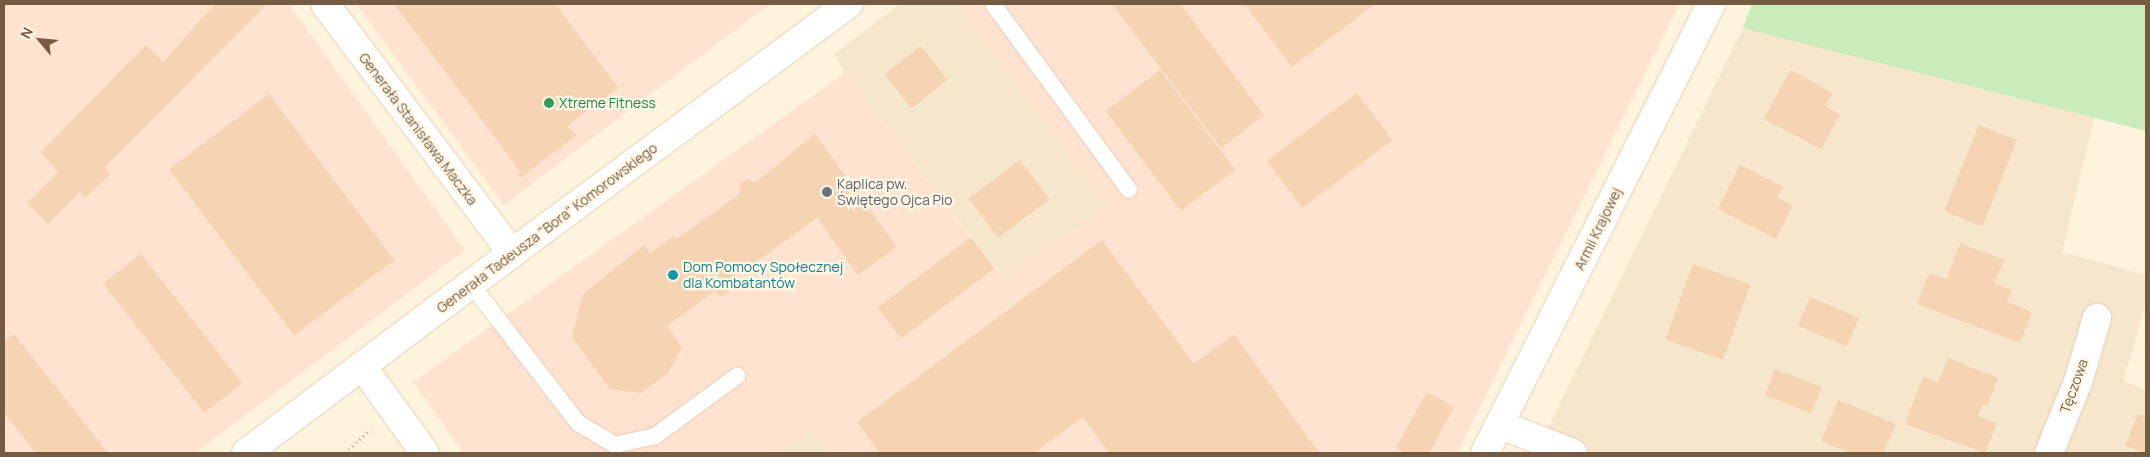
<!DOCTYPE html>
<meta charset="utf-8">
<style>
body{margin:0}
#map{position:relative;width:2150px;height:457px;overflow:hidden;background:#fef4dd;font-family:Manrope,sans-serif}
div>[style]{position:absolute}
.residential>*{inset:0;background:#f6e6cb}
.commercial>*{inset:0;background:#ffe2d0}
.green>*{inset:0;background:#caecbb}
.building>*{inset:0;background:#f5d3b3;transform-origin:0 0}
.path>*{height:3px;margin-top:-1.5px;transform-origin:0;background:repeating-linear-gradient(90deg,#d9b797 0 1px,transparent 0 5px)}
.roads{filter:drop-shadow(0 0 1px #e2d0b9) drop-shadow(0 0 1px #e2d0b9)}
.lane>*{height:16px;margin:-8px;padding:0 8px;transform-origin:8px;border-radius:8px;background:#fff}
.street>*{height:28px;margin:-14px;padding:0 14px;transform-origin:14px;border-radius:14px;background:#fff}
.secondary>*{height:28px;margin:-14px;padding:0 14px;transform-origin:14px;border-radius:14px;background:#fff}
.dots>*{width:14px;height:14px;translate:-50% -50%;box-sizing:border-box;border:2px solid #fff7e5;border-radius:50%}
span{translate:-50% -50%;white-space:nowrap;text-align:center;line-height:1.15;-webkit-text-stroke:4.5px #fff7e5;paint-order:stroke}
.leisure-label{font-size:14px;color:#27864d}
.left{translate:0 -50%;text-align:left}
.street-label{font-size:14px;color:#755a44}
.worship-label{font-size:14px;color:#5b616d}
.culture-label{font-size:14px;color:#0d838f}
.frame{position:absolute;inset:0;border:5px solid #755a44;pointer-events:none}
.north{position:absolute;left:15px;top:15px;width:50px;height:50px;-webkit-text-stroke:4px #fff7e5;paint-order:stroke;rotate:298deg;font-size:14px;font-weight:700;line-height:20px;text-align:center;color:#755a44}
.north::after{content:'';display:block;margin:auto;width:18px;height:22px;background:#755a44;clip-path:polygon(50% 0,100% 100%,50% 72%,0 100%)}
</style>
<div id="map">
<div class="residential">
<div style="clip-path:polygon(900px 4px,957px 4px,1109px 206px,1004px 279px,845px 73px,834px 54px)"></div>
<div style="clip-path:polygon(1743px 28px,2096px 110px,2062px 252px,2146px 275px,2146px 304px,2123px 381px,2146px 390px,2146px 453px,1536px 453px)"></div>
<div style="clip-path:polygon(811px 429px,830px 453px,779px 453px)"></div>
</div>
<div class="commercial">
<div style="clip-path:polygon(4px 4px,289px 4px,465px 250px,195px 453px,4px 453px)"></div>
<div style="clip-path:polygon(356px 4px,770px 4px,504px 205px)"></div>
<div style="clip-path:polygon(957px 4px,1679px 4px,1457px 453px,830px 453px,811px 429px,779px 453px,464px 453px,413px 382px,845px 73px,1003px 279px,1108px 206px)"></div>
</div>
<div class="green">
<div style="clip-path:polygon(1752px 4px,2146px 4px,2146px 131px,1743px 28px)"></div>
</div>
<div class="building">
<div style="clip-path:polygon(215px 4px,267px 4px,104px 168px,110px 174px,85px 198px,80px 192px,48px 224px,27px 203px,58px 172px,41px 152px,146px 45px,163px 62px)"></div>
<div style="clip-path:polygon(394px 4px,555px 4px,618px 88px,567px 126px,577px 135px,520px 178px,518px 174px,521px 172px)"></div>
<div style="clip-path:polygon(1112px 4px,1180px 4px,1264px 115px,1221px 148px)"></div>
<div style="clip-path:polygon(1245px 4px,1375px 4px,1292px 67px)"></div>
<div style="left:921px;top:46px;width:43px;height:46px;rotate:52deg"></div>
<div style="left:1160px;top:70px;width:125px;height:68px;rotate:53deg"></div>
<div style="clip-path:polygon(1790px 70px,1833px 93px,1825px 106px,1840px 114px,1821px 149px,1764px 119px)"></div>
<div style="left:1357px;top:93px;width:59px;height:113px;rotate:53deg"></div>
<div style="left:269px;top:94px;width:208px;height:125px;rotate:53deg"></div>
<div style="left:1979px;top:125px;width:41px;height:93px;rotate:22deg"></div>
<div style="clip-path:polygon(815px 134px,897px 247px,858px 275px,817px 218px,731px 280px,736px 286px,720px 297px,715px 291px,667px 326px,682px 347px,668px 373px,641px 393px,610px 389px,572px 337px,583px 294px,644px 245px,650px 253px,674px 236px,676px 239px,684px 234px,741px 193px,740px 184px,747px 179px,755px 183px)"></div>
<div style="left:1020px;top:160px;width:49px;height:64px;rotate:53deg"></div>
<div style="clip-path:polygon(1740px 165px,1783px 187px,1777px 197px,1793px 205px,1776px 239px,1718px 209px)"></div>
<div style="left:971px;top:237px;width:39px;height:117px;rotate:53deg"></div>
<div style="clip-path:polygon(1102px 240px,1194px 364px,1234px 334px,1319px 453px,1109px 453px,1083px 417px,1034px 453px,880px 453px,857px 422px)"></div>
<div style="clip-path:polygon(1960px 243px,2004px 260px,1994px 284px,2012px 290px,2007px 302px,2032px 312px,2020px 343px,1917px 304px,1929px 273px,1947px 279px)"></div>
<div style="left:141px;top:254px;width:164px;height:48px;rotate:52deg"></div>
<div style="left:1693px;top:264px;width:61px;height:80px;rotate:20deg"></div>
<div style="left:1810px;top:297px;width:53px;height:31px;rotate:23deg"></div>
<div style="clip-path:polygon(14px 334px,108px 453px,36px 453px,4px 413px,4px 342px)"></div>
<div style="clip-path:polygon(1948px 358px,1998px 378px,1987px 406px,1983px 404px,1978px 416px,1997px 423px,1985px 453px,1905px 424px,1923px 377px,1938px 383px)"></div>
<div style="left:1775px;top:369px;width:50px;height:28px;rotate:21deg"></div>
<div style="clip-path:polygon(1427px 392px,1454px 407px,1429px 453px,1405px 453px,1396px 448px)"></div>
<div style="clip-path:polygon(1838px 400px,1896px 424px,1883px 453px,1851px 453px,1821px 441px)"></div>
<div style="clip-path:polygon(2138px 414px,2146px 417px,2146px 453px,2125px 446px)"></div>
</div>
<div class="path">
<div style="left:345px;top:453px;width:35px;rotate:-43deg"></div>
</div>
<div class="roads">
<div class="lane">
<div style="left:993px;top:4px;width:230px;rotate:53.8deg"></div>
<div style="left:471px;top:284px;width:175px;rotate:52.4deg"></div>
<div style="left:578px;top:423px;width:43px;rotate:30.7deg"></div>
<div style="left:615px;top:445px;width:41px;rotate:-12.7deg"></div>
<div style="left:655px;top:436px;width:102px;rotate:-36.2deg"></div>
</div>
<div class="street">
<div style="left:512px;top:253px;width:419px;rotate:-36.5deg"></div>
<div style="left:362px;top:366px;width:107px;rotate:54.1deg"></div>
<div style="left:1501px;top:425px;width:77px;rotate:21.3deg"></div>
<div style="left:1485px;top:453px;width:503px;rotate:-63.28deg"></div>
<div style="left:2049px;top:453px;width:77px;rotate:-67.8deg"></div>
<div style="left:2078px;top:382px;width:67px;rotate:-73.5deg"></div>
</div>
<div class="secondary">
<div style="left:246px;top:453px;width:333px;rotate:-36.9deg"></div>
<div style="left:512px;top:253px;width:311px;rotate:-126.9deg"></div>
</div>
</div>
<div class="dots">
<div style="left:549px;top:103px;background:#2e9e5b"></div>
<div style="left:827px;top:192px;background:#6b7280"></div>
<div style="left:673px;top:275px;background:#0f9aa8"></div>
</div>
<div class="leisure-label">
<span class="left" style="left:559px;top:103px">Xtreme Fitness</span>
</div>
<div class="street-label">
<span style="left:418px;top:129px;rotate:53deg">Generała Stanisława Maczka</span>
<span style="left:547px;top:228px;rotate:-37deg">Generała Tadeusza "Bora" Komorowskiego</span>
<span style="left:1598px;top:229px;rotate:-64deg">Armii Krajowej</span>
<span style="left:2074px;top:386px;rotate:-70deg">Tęczowa</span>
</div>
<div class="worship-label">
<span class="left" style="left:837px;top:192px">Kaplica pw.<br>Świętego Ojca Pio</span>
</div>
<div class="culture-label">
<span class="left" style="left:683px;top:275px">Dom Pomocy Społecznej<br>dla Kombatantów</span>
</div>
<div class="frame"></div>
<div class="north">N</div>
</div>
